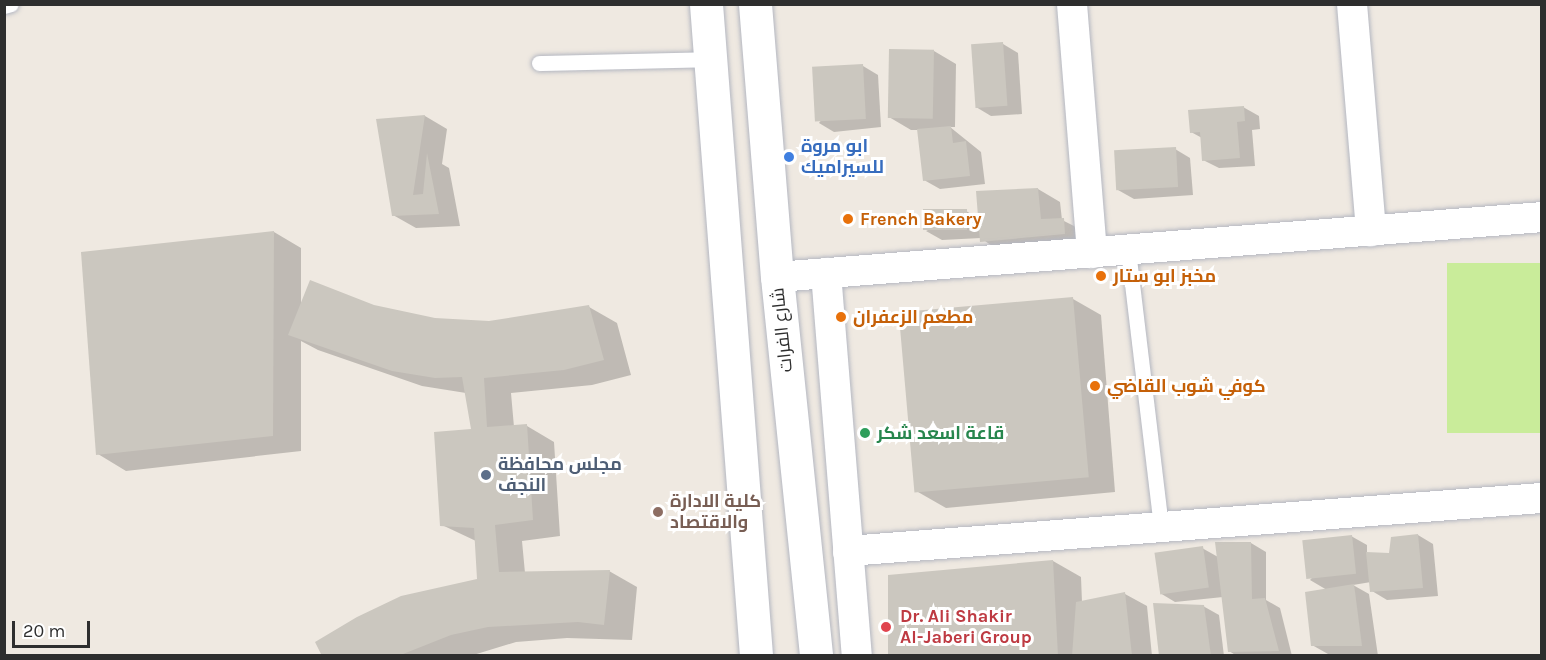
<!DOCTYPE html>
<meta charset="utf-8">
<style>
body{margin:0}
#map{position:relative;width:1546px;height:660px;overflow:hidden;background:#efe9e1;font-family:Karla,Cairo,sans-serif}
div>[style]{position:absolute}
.pitch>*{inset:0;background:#c9ec9a;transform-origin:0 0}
.shadow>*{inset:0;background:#0003}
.building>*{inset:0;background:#cbc7bf;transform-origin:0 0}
.roads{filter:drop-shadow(0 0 2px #b4b7c1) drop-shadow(0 0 2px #b4b7c1)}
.lane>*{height:15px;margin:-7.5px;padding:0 7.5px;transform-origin:7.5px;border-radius:7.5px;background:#fff}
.street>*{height:30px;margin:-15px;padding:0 15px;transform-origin:15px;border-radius:15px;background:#fff}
.secondary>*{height:33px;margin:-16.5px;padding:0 16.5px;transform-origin:16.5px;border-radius:16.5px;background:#fff}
.dots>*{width:16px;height:16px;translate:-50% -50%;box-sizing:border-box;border:3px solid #fff;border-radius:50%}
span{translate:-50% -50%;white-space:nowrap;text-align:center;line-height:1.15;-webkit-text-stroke:6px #fff;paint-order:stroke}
.shop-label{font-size:18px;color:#366cbe;font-weight:700}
.left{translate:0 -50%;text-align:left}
.food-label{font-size:18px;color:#c56008;font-weight:700}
.street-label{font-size:18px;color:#2e2e2e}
.leisure-label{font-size:18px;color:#27864d;font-weight:700}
.service-label{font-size:18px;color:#4e5e75;font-weight:700}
.education-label{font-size:18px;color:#785e54;font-weight:700}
.health-label{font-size:18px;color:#be3a42;font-weight:700}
.frame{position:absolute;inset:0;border:6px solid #2e2e2e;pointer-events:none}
.scale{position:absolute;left:12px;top:621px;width:78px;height:27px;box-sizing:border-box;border:3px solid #2e2e2e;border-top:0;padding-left:8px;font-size:18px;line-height:21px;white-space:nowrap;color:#2e2e2e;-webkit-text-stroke:4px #fff;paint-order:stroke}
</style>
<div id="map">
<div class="pitch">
<div style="left:1540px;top:263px;width:170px;height:93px;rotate:90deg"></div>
</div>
<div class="shadow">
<div style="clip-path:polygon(1003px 44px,1018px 53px,1022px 114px,991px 116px,976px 107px)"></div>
<div style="clip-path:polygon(934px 51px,956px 64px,955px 127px,950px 127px,981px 152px,985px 184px,940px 189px,924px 180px,919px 130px,911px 130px,889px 117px)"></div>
<div style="clip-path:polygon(863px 66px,878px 75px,881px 127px,834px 132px,819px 123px)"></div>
<div style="clip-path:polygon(1243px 107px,1259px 116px,1260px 129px,1252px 130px,1255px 166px,1219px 168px,1203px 160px,1202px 138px,1191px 132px)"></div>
<div style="clip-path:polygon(425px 116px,447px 129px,442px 164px,449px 168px,460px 226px,416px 228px,393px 215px,378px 121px)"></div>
<div style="clip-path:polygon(1175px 149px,1190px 158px,1193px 195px,1134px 199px,1118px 190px)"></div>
<div style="clip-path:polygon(1038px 189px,1060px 202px,1062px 220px,1086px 232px,1087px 246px,1003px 254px,981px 238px,942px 240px,926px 231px,966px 211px,980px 219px)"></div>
<div style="clip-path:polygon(274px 232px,301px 248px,301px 305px,374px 307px,435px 319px,489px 323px,589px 307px,617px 323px,631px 375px,592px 385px,511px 393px,514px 427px,527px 426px,554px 442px,560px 536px,522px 541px,525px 573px,609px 571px,637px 587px,632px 640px,567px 638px,516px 642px,470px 656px,324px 656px,479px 580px,476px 541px,442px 525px,472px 431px,466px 393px,422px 386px,318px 350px,301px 341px,301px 451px,126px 471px,98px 454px)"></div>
<div style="clip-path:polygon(1073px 299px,1101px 315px,1115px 492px,946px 508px,918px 492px)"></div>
<div style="clip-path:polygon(1418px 535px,1433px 544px,1438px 596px,1387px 600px,1372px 591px,1371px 582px,1353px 585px,1369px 594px,1378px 656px,1328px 654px,1312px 645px,1327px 590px,1310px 580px,1351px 536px,1367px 545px,1367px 554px,1391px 554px)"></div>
<div style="clip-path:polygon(1251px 543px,1266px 552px,1266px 600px,1280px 608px,1292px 656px,1237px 656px,1229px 651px,1223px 597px,1175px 602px,1160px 593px,1202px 548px,1218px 557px)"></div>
<div style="clip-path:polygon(1053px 561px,1081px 577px,1082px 602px,1125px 594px,1147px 606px,1152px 656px,889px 656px,889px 577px)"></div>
<div style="clip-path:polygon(1203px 606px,1219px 615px,1224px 656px,1161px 656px)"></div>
</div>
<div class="building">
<div style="left:1003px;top:42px;width:64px;height:32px;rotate:86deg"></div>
<div style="left:889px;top:49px;width:45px;height:69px;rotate:1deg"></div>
<div style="left:863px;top:64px;width:55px;height:51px;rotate:87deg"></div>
<div style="clip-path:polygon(1244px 106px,1245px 121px,1237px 122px,1240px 158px,1202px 161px,1200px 132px,1190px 133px,1188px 110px)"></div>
<div style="clip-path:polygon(425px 115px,413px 195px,423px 194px,427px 153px,439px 214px,392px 216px,376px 119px)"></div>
<div style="clip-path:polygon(951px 126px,953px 143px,966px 141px,970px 176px,923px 181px,917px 129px)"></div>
<div style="left:1176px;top:147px;width:40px;height:62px;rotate:87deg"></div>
<div style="clip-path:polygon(1038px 188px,1041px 219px,1064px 218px,1065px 234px,980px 242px,976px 191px)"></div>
<div style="left:967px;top:209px;width:21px;height:44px;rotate:90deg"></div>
<div style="clip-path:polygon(274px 231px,273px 436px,96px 455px,81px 252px)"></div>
<div style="clip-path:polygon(310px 280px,374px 305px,435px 318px,489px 321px,589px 305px,604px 360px,564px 370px,484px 378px,487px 427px,527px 424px,533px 520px,495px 525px,499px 572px,610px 570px,604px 625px,578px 622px,488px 627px,451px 635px,398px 656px,322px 656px,315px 642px,357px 617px,401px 596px,477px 579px,474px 528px,440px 526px,434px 432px,471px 429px,462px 377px,435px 378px,392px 371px,288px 335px)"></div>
<div style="left:1073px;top:297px;width:181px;height:175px;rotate:85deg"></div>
<div style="clip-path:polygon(1418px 534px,1423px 588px,1370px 592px,1366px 552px,1389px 553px,1391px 537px)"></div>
<div style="left:1352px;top:535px;width:39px;height:50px;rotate:84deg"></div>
<div style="clip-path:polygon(1215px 542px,1251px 542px,1252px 599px,1265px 598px,1279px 651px,1228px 652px)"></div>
<div style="left:1203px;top:546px;width:42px;height:49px;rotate:82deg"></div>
<div style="clip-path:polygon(1053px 560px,1058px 656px,888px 656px,888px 575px)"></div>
<div style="clip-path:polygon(1354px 584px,1362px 646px,1311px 646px,1305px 592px)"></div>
<div style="clip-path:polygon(1125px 592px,1132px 656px,1072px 656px,1076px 602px)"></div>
<div style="clip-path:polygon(1153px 603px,1204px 605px,1211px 656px,1159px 656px)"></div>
</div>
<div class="roads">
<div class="lane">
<div style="left:4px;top:6px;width:7px;rotate:-16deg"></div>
<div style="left:539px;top:63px;width:171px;rotate:-1.3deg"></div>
<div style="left:1128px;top:250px;width:280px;rotate:83.2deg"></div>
</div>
<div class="street">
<div style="left:1072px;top:4px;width:250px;rotate:85.4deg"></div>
<div style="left:1352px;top:4px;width:228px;rotate:85.2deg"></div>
<div style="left:826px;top:273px;width:384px;rotate:85.4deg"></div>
<div style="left:777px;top:277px;width:767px;rotate:-4.48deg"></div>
<div style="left:848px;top:551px;width:696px;rotate:-4.37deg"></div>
</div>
<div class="secondary">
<div style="left:706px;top:4px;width:654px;rotate:85.61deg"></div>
<div style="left:755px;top:4px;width:274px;rotate:85.4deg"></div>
<div style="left:777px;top:277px;width:381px;rotate:84.1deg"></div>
</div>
</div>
<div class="dots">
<div style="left:789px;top:157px;background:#3f7fe0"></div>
<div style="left:848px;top:219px;background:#e8710a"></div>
<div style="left:1101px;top:276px;background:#e8710a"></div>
<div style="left:841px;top:317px;background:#e8710a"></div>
<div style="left:1095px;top:386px;background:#e8710a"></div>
<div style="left:865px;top:433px;background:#2e9e5b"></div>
<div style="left:486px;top:475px;background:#5c6f8a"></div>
<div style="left:658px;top:512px;background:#8d6e63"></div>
<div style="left:886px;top:627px;background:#e0444e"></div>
</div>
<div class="shop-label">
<span class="left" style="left:801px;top:157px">ابو مروة<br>للسيراميك</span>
</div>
<div class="food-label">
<span class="left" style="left:860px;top:219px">French Bakery</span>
<span class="left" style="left:1113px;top:276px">مخبز ابو ستار</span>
<span class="left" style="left:853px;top:317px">مطعم الزعفران</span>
<span class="left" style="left:1107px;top:386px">كوفي شوب القاضي</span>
</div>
<div class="street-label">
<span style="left:782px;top:330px;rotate:-96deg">شارع الفرات</span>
</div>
<div class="leisure-label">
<span class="left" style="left:877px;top:433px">قاعة اسعد شكر</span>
</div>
<div class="service-label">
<span class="left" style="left:498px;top:475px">مجلس محافظة<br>النجف</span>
</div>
<div class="education-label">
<span class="left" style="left:670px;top:512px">كلية الادارة<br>والاقتصاد</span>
</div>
<div class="health-label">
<span class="left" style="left:900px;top:627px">Dr. Ali Shakir<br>Al-Jaberi Group</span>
</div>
<div class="frame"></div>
<div class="scale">20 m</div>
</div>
